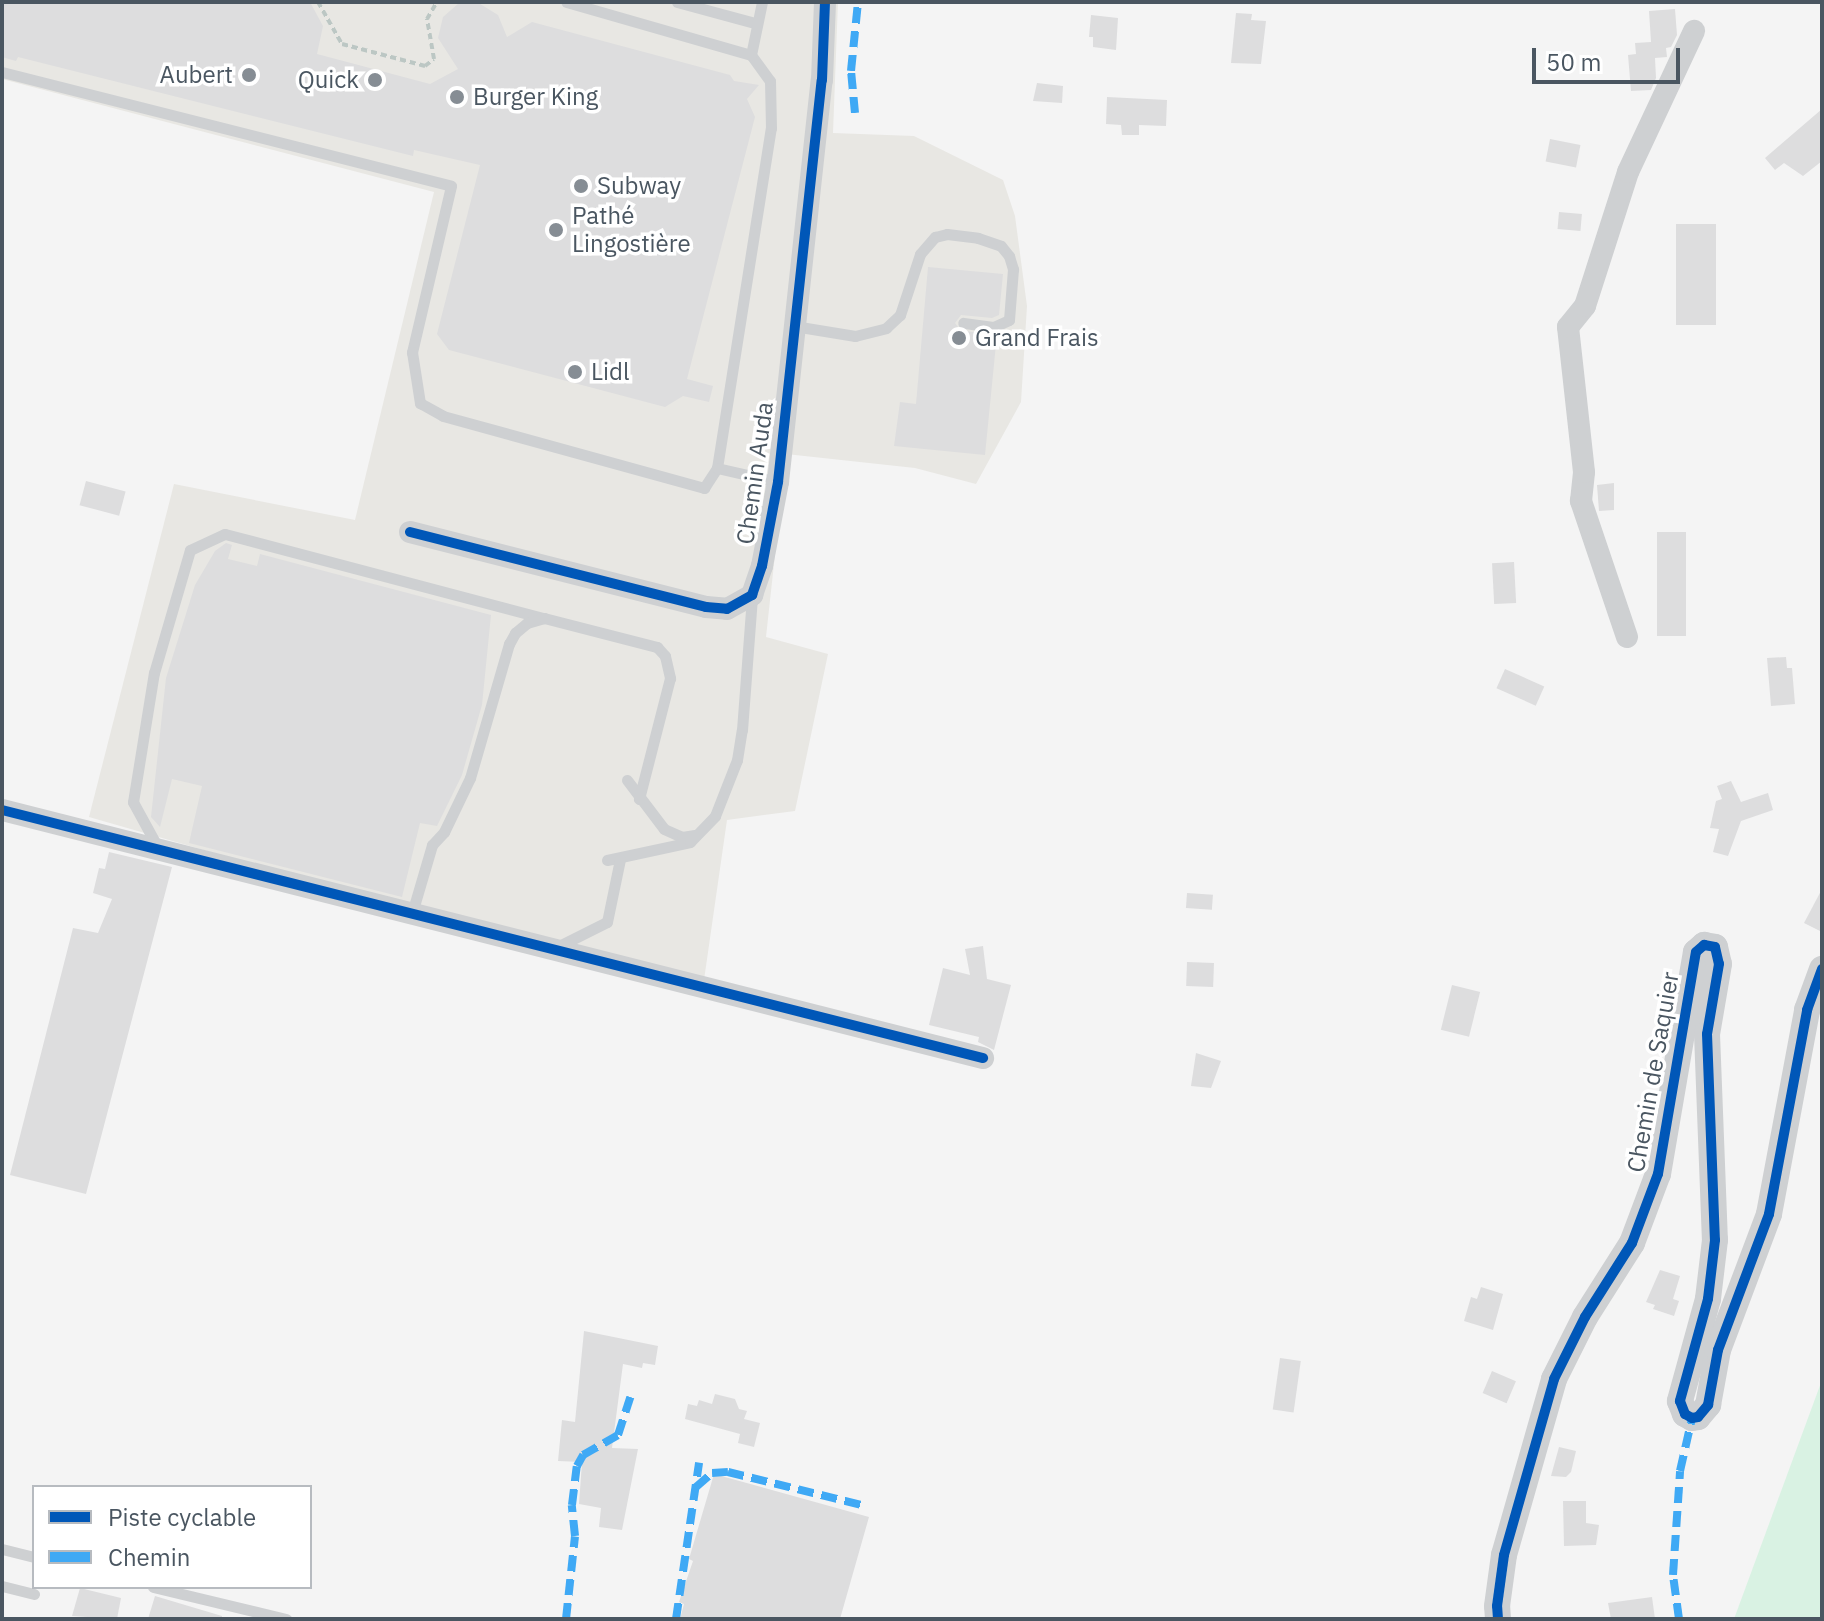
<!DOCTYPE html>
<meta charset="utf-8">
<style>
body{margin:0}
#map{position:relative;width:1824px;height:1621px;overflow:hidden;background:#f4f4f4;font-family:"IBM Plex Sans",sans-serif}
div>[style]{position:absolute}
.commercial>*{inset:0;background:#e8e7e3}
.green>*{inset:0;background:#d9f2e3}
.building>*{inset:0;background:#ddddde;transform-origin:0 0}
.path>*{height:4px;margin-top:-2px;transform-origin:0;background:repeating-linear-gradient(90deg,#bcc7c4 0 6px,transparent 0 10px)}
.service>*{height:11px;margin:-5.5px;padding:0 5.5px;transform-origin:5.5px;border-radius:5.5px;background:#ced0d2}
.minor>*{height:22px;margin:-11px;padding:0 11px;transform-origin:11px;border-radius:11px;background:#ced0d2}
.tertiary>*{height:26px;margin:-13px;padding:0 13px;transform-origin:13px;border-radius:13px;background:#ced0d2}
.quiet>*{height:8px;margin-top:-4px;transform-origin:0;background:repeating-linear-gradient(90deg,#3fa9f5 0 16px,transparent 0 24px)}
.cycleway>*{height:10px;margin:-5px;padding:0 5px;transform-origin:5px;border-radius:5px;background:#0057b8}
.dots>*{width:22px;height:22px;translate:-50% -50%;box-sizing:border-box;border:4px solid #fff;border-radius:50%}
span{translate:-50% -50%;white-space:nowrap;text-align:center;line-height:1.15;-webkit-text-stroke:7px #fff;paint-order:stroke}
.poi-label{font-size:24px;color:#4a5661}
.right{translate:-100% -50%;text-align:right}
.left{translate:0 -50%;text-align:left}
.street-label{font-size:24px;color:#4a5661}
.frame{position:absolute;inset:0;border:4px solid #4a5661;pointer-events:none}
.legend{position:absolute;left:32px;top:1485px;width:280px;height:104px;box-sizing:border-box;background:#fff;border:2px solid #b7bbc0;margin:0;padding:10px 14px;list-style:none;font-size:24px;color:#4a5661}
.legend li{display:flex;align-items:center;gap:16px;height:40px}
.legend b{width:40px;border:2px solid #b7bbc0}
.scale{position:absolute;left:1532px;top:48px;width:148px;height:36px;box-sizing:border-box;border:4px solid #4a5661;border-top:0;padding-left:10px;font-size:24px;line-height:28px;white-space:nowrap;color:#4a5661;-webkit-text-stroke:6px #fff;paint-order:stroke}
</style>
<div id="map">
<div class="commercial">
<div style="clip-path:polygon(2px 2px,838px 2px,833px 133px,914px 136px,1003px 180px,1015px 216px,1027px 306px,1021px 402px,976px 484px,915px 468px,786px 454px,766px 637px,828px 654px,795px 811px,727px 820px,704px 980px,266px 868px,89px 817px,174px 484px,355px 520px,434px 192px,2px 79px)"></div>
</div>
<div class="green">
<div style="clip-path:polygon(1822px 1380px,1822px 1619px,1734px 1619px)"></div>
</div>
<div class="building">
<div style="clip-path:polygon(2px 2px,310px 2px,323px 26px,317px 54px,430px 84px,458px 69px,438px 38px,443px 17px,459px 3px,477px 2px,498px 15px,507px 37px,532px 22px,730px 75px,734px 81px,759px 85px,747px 99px,755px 117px,687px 379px,713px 386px,709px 402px,683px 396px,665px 407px,449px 350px,437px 334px,480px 165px,414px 150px,413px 156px,18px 57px,16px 61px,2px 57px)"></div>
<div style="clip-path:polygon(1675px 9px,1677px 35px,1671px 47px,1666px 48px,1667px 57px,1655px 58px,1656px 78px,1651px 90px,1631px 91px,1628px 55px,1636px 54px,1635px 43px,1651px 42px,1649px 11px)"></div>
<div style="clip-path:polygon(1236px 13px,1252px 14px,1251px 20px,1266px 21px,1261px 64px,1231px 63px)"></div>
<div style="clip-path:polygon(1091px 15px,1118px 18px,1116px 50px,1093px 47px,1093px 37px,1089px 37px)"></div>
<div style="clip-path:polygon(1037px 83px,1063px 86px,1062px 103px,1033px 101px)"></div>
<div style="clip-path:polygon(1107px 97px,1167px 100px,1166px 126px,1139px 125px,1139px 135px,1122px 135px,1121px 125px,1106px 124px)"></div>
<div style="clip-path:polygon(1822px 109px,1822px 161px,1803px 176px,1784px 163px,1775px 170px,1765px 158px)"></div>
<div style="left:1550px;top:139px;width:31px;height:23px;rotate:11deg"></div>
<div style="left:1559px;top:212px;width:23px;height:17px;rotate:5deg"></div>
<div style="left:1676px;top:224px;width:40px;height:101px"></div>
<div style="clip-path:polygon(928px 267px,1003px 274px,999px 315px,992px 318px,961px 315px,955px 323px,961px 331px,997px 334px,985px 455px,894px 446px,900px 402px,916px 404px)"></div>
<div style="left:86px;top:481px;width:41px;height:25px;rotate:15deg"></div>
<div style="clip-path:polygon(1614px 483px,1614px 510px,1599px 511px,1597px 485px)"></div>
<div style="left:1657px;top:532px;width:29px;height:104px"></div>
<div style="clip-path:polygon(226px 543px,232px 545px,228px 559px,257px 566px,260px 554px,491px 615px,482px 705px,462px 775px,437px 826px,420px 823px,402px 897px,189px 843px,202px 786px,172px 779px,160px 827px,151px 817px,166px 678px,195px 585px,215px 551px)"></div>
<div style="left:1514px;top:562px;width:41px;height:22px;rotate:87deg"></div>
<div style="clip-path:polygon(1786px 657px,1787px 668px,1792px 668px,1795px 704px,1771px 706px,1767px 658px)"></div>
<div style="left:1505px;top:669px;width:43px;height:21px;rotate:24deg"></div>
<div style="clip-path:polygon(1731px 781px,1741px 802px,1768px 793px,1773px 810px,1741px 821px,1728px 856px,1713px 852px,1719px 829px,1710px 828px,1716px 801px,1722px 799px,1717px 786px)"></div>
<div style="clip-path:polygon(109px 852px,172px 867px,86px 1194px,10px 1175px,73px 928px,98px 933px,112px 899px,93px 893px,99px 868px,105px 869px)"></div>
<div style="clip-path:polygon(1822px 889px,1822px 932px,1804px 923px)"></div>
<div style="left:1187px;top:893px;width:26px;height:15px;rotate:4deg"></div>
<div style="clip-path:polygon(983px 946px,987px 979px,1011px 985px,994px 1050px,978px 1042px,979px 1037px,929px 1025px,943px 968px,970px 975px,965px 949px)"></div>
<div style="left:1187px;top:962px;width:27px;height:24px;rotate:2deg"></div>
<div style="left:1452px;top:985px;width:29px;height:46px;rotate:14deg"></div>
<div style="clip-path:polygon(1196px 1053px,1221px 1061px,1211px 1088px,1191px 1086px)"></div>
<div style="clip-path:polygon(1660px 1270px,1680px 1276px,1673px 1299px,1679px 1301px,1674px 1316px,1653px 1309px,1655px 1305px,1646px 1302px)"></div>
<div style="clip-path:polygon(1481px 1287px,1503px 1294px,1493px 1330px,1464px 1321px,1471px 1297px,1477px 1299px)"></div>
<div style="clip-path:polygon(584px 1331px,658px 1346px,655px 1365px,643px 1363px,642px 1368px,623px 1364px,612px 1448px,638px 1449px,622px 1530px,599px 1527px,601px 1508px,579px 1504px,582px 1462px,558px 1461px,562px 1420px,575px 1422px)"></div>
<div style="left:1280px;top:1358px;width:21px;height:52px;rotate:8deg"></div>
<div style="left:1492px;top:1371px;width:26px;height:24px;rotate:23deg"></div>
<div style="clip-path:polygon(715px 1394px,735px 1399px,739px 1409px,747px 1411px,744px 1419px,760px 1423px,754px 1447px,738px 1443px,740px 1434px,685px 1419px,688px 1404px,697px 1406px,699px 1400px,712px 1404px)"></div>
<div style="clip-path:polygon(1559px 1447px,1576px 1451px,1571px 1472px,1566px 1477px,1551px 1476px)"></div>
<div style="clip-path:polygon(714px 1474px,869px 1517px,840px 1619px,680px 1619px,684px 1604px,679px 1602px,693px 1561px,689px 1559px)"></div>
<div style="clip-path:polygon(1563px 1501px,1586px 1501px,1586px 1523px,1599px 1525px,1596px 1545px,1564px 1546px)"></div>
<div style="clip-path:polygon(80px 1588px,121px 1598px,117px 1619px,72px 1616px)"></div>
<div style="clip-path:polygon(155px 1596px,222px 1616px,222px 1619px,148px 1619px)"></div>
<div style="clip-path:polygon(1652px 1597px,1655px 1619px,1611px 1619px,1608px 1603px)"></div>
</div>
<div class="path">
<div style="left:318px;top:2px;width:48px;rotate:60.3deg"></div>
<div style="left:342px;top:44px;width:86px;rotate:14.8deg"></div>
<div style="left:425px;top:66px;width:11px;rotate:-38deg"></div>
<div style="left:434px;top:59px;width:41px;rotate:-99.9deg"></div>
<div style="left:427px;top:19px;width:20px;rotate:-60deg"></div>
</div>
<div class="service">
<div style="left:677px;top:2px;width:81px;rotate:15.1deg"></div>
<div style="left:751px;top:55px;width:54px;rotate:-78.3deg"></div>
<div style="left:2px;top:72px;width:463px;rotate:14.2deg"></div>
<div style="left:451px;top:186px;width:171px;rotate:103.2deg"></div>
<div style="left:412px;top:352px;width:52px;rotate:81.1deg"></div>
<div style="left:420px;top:403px;width:26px;rotate:29deg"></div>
<div style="left:443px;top:416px;width:271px;rotate:15.4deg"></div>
<div style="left:704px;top:488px;width:24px;rotate:-57deg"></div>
<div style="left:717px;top:468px;width:344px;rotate:-81deg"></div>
<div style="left:771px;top:128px;width:47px;rotate:-91.2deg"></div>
<div style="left:770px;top:81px;width:32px;rotate:-126deg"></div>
<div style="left:751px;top:55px;width:192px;rotate:-164deg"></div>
<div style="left:794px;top:326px;width:62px;rotate:9.3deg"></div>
<div style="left:855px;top:336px;width:32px;rotate:-14deg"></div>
<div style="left:886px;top:328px;width:19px;rotate:-43deg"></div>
<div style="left:900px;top:315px;width:64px;rotate:-71.8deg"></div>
<div style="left:920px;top:254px;width:23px;rotate:-49deg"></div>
<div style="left:935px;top:237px;width:12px;rotate:-14deg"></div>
<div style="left:947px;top:234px;width:31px;rotate:7deg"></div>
<div style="left:978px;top:238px;width:24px;rotate:19deg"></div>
<div style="left:1001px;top:246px;width:13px;rotate:51deg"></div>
<div style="left:1009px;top:256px;width:14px;rotate:73deg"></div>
<div style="left:1013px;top:269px;width:51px;rotate:94.5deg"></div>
<div style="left:1009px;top:320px;width:17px;rotate:156deg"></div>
<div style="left:993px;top:327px;width:30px;rotate:-172deg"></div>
<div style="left:717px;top:468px;width:63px;rotate:12.9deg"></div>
<div style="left:627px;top:780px;width:61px;rotate:52.9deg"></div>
<div style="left:664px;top:829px;width:20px;rotate:24deg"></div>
<div style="left:682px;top:837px;width:13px;rotate:-9deg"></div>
<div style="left:157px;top:846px;width:50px;rotate:-118.6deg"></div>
<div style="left:133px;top:802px;width:131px;rotate:-80.8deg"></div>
<div style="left:154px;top:673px;width:128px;rotate:-73.7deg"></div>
<div style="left:190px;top:550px;width:38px;rotate:-25deg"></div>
<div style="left:225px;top:534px;width:330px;rotate:14.8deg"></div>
<div style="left:607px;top:860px;width:85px;rotate:-12.2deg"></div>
<div style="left:690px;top:842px;width:36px;rotate:-46deg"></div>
<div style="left:715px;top:816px;width:60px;rotate:-68.6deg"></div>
<div style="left:737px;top:760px;width:30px;rotate:-81deg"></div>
<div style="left:742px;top:730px;width:134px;rotate:-85.7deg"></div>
<div style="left:412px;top:913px;width:71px;rotate:-73.6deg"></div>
<div style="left:432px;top:845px;width:18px;rotate:-47deg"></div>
<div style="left:444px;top:832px;width:60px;rotate:-64.3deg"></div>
<div style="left:470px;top:778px;width:140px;rotate:-73.8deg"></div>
<div style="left:509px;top:644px;width:13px;rotate:-61deg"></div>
<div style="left:515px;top:633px;width:16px;rotate:-40deg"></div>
<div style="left:527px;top:623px;width:18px;rotate:-16deg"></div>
<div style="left:544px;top:618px;width:117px;rotate:14.4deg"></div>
<div style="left:657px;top:647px;width:12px;rotate:48deg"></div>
<div style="left:665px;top:656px;width:23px;rotate:77deg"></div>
<div style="left:670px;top:678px;width:125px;rotate:104.4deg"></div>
<div style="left:555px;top:948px;width:58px;rotate:-26.6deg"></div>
<div style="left:607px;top:922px;width:64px;rotate:-78.3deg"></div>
<div style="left:2px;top:1549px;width:33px;rotate:14deg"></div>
<div style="left:2px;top:1586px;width:33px;rotate:14deg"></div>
<div style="left:153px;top:1587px;width:137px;rotate:13.5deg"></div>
</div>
<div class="minor">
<div style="left:410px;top:532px;width:305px;rotate:14.2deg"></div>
<div style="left:706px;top:607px;width:21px;rotate:5deg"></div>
<div style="left:727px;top:609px;width:29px;rotate:-29deg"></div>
<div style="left:752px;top:595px;width:31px;rotate:-71deg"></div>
<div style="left:762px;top:566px;width:86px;rotate:-79.2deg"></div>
<div style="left:778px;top:482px;width:404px;rotate:-83.8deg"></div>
<div style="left:822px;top:80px;width:78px;rotate:-87.8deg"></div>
<div style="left:1627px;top:637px;width:144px;rotate:-108.7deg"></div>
<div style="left:1581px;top:501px;width:29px;rotate:-84deg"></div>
<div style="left:1584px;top:472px;width:146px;rotate:-96.3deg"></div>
<div style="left:1568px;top:327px;width:27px;rotate:-51deg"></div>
<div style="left:1585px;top:306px;width:141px;rotate:-72.2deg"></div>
<div style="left:1628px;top:172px;width:156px;rotate:-64.9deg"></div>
<div style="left:2px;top:810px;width:1012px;rotate:14.19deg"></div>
</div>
<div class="tertiary">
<div style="left:1498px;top:1619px;width:13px;rotate:-94deg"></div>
<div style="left:1497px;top:1606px;width:51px;rotate:-82.2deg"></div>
<div style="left:1504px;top:1555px;width:183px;rotate:-74.1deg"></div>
<div style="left:1554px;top:1379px;width:69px;rotate:-63.4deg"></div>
<div style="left:1585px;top:1317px;width:88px;rotate:-57.6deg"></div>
<div style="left:1632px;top:1243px;width:74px;rotate:-69.4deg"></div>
<div style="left:1658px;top:1174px;width:225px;rotate:-80.3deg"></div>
<div style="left:1696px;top:952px;width:11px;rotate:-41deg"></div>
<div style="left:1704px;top:945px;width:11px;rotate:10deg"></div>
<div style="left:1715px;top:947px;width:17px;rotate:77deg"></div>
<div style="left:1719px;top:964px;width:71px;rotate:99.7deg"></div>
<div style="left:1707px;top:1034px;width:206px;rotate:87.8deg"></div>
<div style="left:1715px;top:1240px;width:59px;rotate:96.8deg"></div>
<div style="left:1708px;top:1299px;width:106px;rotate:105.4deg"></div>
<div style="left:1680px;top:1401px;width:14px;rotate:69deg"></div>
<div style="left:1685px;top:1414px;width:8px;rotate:30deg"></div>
<div style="left:1692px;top:1418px;width:6px;rotate:-9deg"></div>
<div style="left:1698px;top:1417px;width:16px;rotate:-50deg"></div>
<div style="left:1708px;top:1405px;width:56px;rotate:-79.7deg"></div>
<div style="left:1718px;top:1350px;width:145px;rotate:-69.4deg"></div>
<div style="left:1769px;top:1214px;width:208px;rotate:-79.4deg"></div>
<div style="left:1807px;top:1010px;width:44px;rotate:-69.9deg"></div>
</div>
<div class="quiet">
<div style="left:855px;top:113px;width:42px;rotate:-95.4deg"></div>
<div style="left:851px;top:71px;width:69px;rotate:-84.2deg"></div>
<div style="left:696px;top:1487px;width:21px;rotate:-41deg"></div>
<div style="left:712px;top:1473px;width:16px;rotate:-4deg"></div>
<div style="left:728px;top:1472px;width:137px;rotate:13.9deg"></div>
<div style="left:566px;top:1619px;width:83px;rotate:-83.8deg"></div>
<div style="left:575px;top:1536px;width:31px;rotate:-96deg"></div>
<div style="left:572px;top:1505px;width:39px;rotate:-83deg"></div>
<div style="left:577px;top:1466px;width:13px;rotate:-61deg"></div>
<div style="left:583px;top:1455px;width:40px;rotate:-29.7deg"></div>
<div style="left:618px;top:1435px;width:40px;rotate:-72deg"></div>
<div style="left:676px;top:1619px;width:158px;rotate:-81.6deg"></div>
<div style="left:1679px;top:1619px;width:44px;rotate:-97.8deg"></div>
<div style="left:1673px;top:1575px;width:104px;rotate:-86.1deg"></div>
<div style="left:1680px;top:1471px;width:54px;rotate:-77.2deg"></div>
</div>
<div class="cycleway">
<div style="left:410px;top:532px;width:305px;rotate:14.2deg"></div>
<div style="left:706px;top:607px;width:21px;rotate:5deg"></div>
<div style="left:727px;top:609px;width:29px;rotate:-29deg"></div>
<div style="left:752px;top:595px;width:31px;rotate:-71deg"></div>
<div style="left:762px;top:566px;width:86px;rotate:-79.2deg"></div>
<div style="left:778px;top:482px;width:404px;rotate:-83.8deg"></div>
<div style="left:822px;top:80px;width:78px;rotate:-87.8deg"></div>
<div style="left:2px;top:810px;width:1012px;rotate:14.19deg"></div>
<div style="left:1498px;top:1619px;width:13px;rotate:-94deg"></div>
<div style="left:1497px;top:1606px;width:51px;rotate:-82.2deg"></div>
<div style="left:1504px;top:1555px;width:183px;rotate:-74.1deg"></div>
<div style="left:1554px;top:1379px;width:69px;rotate:-63.4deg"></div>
<div style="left:1585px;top:1317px;width:88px;rotate:-57.6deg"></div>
<div style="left:1632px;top:1243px;width:74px;rotate:-69.4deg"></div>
<div style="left:1658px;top:1174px;width:225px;rotate:-80.3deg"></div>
<div style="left:1696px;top:952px;width:11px;rotate:-41deg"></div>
<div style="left:1704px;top:945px;width:11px;rotate:10deg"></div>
<div style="left:1715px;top:947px;width:17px;rotate:77deg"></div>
<div style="left:1719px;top:964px;width:71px;rotate:99.7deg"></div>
<div style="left:1707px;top:1034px;width:206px;rotate:87.8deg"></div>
<div style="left:1715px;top:1240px;width:59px;rotate:96.8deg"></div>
<div style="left:1708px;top:1299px;width:106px;rotate:105.4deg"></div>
<div style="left:1680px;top:1401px;width:14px;rotate:69deg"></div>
<div style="left:1685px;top:1414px;width:8px;rotate:30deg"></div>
<div style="left:1692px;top:1418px;width:6px;rotate:-9deg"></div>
<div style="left:1698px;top:1417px;width:16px;rotate:-50deg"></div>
<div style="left:1708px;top:1405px;width:56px;rotate:-79.7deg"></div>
<div style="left:1718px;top:1350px;width:145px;rotate:-69.4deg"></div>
<div style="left:1769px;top:1214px;width:208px;rotate:-79.4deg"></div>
<div style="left:1807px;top:1010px;width:44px;rotate:-69.9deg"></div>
</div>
<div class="dots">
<div style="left:249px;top:75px;background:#868d94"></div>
<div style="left:375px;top:80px;background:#868d94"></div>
<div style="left:457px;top:97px;background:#868d94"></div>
<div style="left:581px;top:186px;background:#868d94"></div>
<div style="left:556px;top:230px;background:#868d94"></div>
<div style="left:959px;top:338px;background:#868d94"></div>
<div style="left:575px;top:372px;background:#868d94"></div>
</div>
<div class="poi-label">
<span class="right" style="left:233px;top:75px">Aubert</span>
<span class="right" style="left:359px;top:80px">Quick</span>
<span class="left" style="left:473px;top:97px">Burger King</span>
<span class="left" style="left:597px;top:186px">Subway</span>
<span class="left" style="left:572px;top:230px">Pathé<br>Lingostière</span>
<span class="left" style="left:975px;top:338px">Grand Frais</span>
<span class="left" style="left:591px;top:372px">Lidl</span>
</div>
<div class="street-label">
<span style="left:755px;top:473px;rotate:-82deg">Chemin Auda</span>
<span style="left:1653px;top:1072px;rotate:-80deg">Chemin de Saquier</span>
</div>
<div class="frame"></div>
<ul class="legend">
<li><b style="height:10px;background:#0057b8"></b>Piste cyclable</li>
<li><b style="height:10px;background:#3fa9f5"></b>Chemin</li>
</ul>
<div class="scale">50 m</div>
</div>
